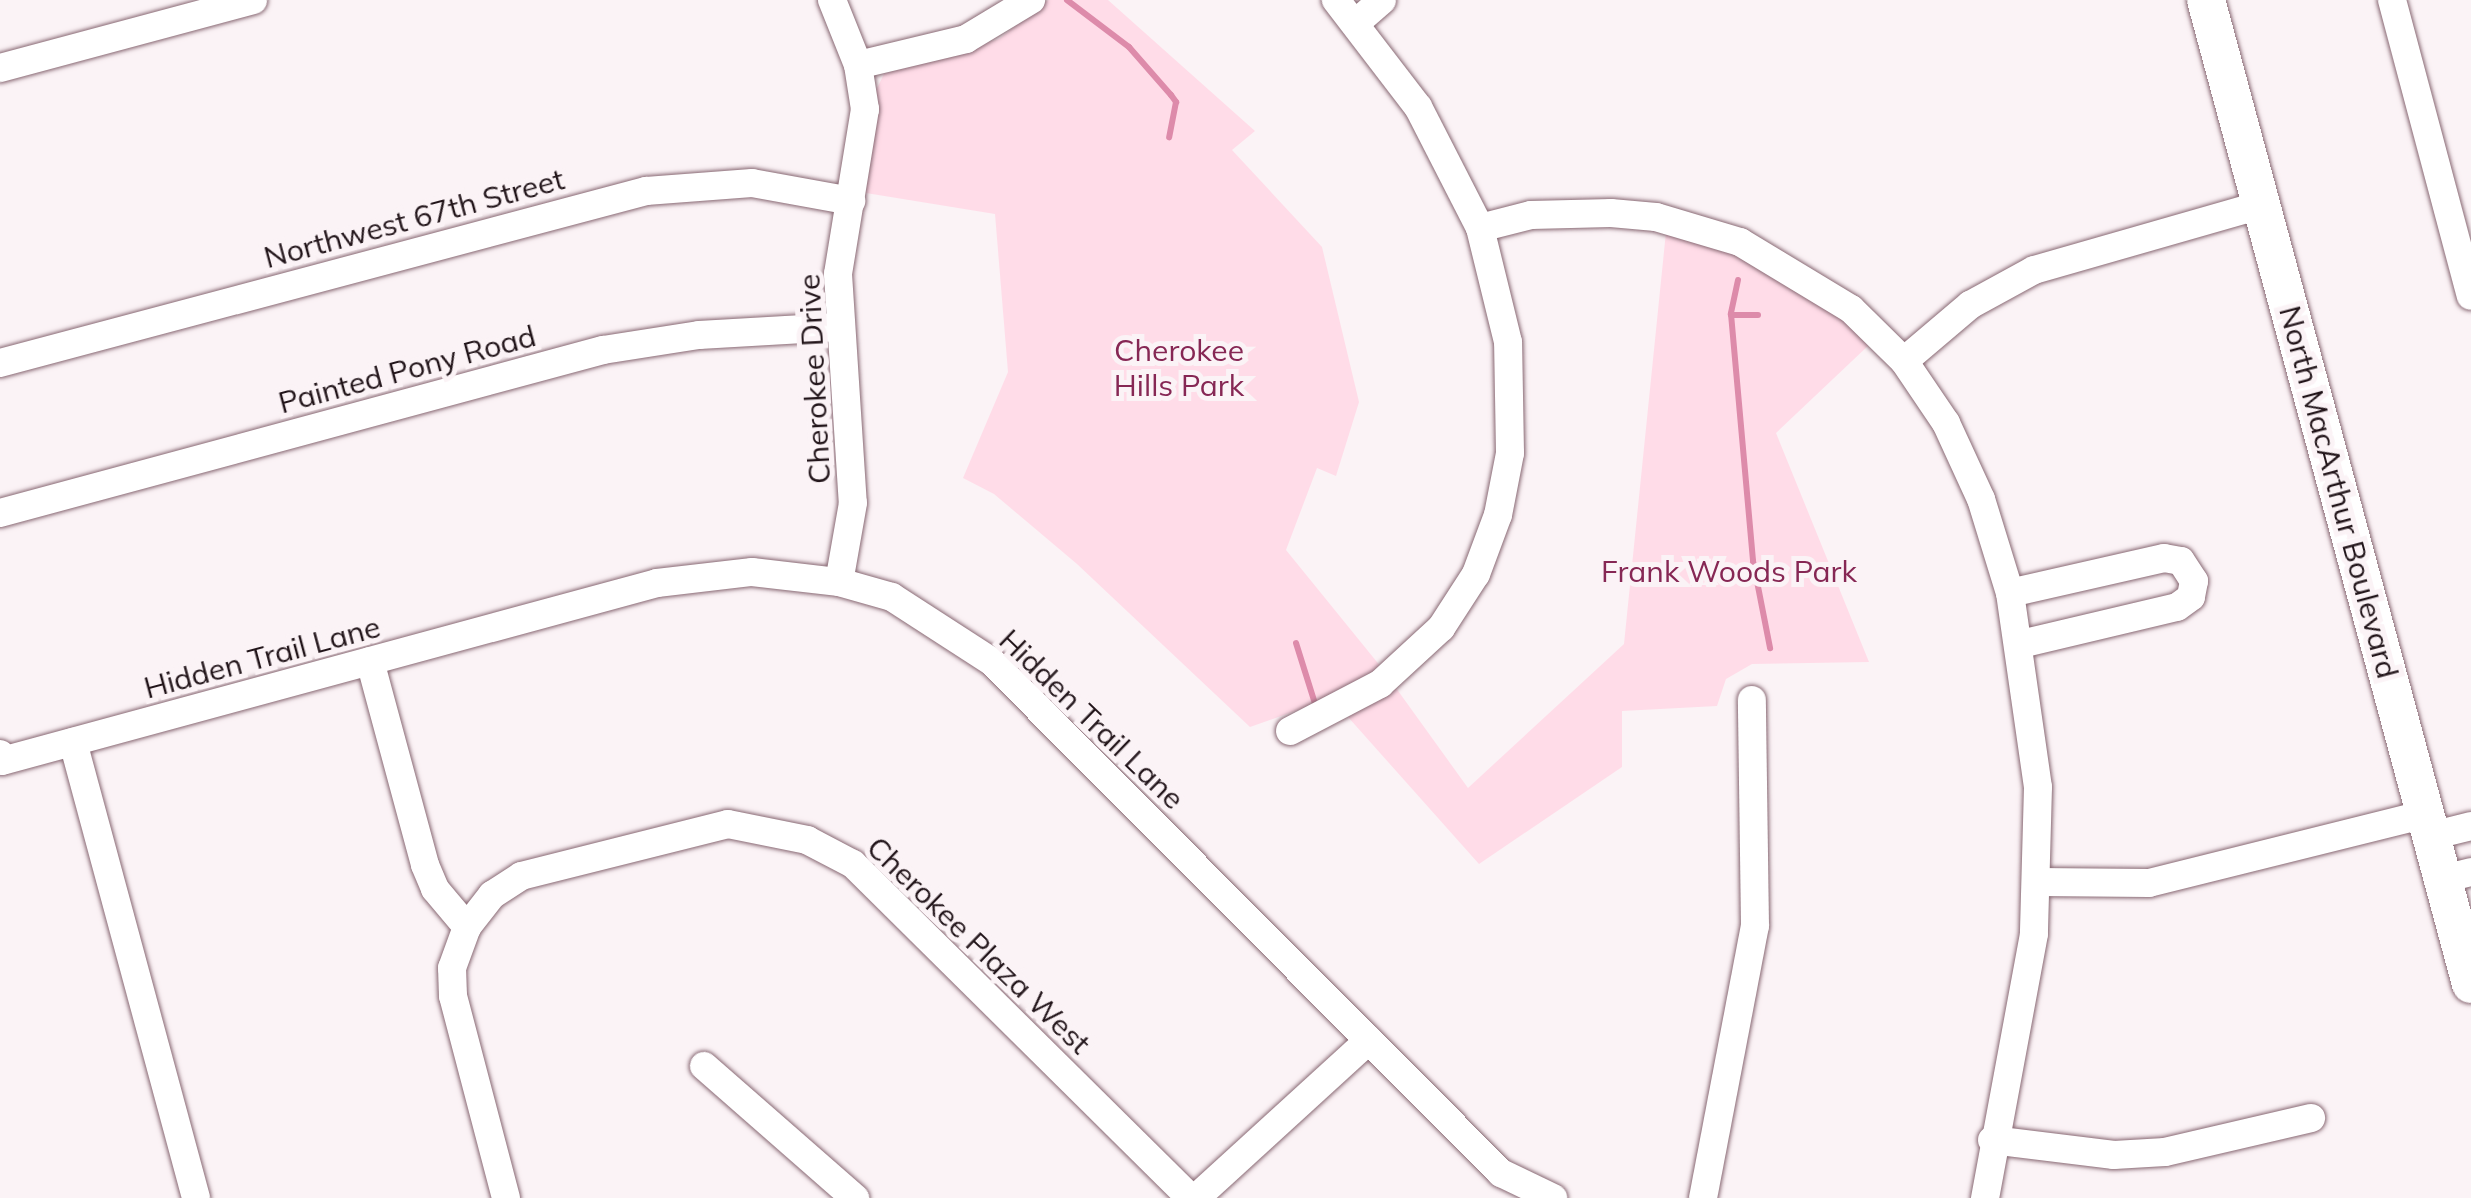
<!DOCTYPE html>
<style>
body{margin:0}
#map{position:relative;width:2471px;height:1198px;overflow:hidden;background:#fbf3f6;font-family:Mulish,sans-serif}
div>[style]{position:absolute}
.green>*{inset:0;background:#ffdce8}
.stream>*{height:6px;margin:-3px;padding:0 3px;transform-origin:3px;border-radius:3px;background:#dd8baa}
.roads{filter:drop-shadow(0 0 2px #886873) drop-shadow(0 0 2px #886873)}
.minor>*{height:28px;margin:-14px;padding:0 14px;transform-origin:14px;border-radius:14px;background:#fff}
.major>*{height:38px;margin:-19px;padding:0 19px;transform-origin:19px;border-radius:19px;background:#fff}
span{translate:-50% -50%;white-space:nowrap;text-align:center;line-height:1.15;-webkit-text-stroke:10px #fbf3f6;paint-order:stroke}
.street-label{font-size:30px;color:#22151a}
.park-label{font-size:30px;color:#862754}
</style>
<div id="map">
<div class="green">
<div style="clip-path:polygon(1048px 0,1108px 0,1255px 131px,1232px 150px,1322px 247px,1359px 402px,1336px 476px,1317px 468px,1286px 550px,1381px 667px,1326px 700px,1250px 727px,1077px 564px,994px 494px,963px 478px,1008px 372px,995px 214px,866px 193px,876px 90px,884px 74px,999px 39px)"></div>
<div style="clip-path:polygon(1666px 232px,1733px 251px,1833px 311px,1870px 344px,1776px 433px,1869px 662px,1752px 664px,1726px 679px,1717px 706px,1622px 711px,1622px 767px,1479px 864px,1348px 717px,1396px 688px,1468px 788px,1624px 644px)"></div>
</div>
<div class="stream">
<div style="left:1067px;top:0;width:78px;rotate:37.2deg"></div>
<div style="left:1129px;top:47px;width:64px;rotate:48.8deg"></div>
<div style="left:1171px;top:95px;width:9px;rotate:54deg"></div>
<div style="left:1176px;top:102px;width:36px;rotate:101deg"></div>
<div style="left:1738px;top:280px;width:35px;rotate:102deg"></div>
<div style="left:1731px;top:314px;width:248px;rotate:84.9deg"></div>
<div style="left:1753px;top:561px;width:89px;rotate:78.9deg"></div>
<div style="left:1731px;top:315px;width:27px"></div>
<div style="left:1296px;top:643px;width:67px;rotate:72.6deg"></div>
</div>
<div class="roads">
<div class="minor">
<div style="left:832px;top:0;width:70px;rotate:68.2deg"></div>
<div style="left:858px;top:65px;width:45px;rotate:81deg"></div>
<div style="left:865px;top:109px;width:167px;rotate:99.3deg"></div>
<div style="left:838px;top:274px;width:229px;rotate:86.3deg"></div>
<div style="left:853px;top:503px;width:80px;rotate:100deg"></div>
<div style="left:2392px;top:0;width:306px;rotate:75.1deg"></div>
<div style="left:1357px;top:22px;width:33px;rotate:-41deg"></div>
<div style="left:858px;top:65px;width:111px;rotate:-13.5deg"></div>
<div style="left:966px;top:39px;width:76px;rotate:-31deg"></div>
<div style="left:0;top:68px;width:262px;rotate:-15deg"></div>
<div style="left:1480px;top:228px;width:53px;rotate:-14.3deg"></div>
<div style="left:1531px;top:215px;width:80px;rotate:-1.4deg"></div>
<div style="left:1611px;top:213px;width:45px;rotate:5.1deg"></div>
<div style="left:1656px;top:217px;width:88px;rotate:16.6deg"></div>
<div style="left:1740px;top:242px;width:130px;rotate:31.1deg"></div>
<div style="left:1851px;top:309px;width:74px;rotate:44.5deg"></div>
<div style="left:1904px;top:361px;width:75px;rotate:55.9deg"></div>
<div style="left:1946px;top:423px;width:84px;rotate:65.3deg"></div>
<div style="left:1981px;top:499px;width:98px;rotate:72.9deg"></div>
<div style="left:2010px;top:593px;width:196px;rotate:81.8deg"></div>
<div style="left:2038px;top:787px;width:147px;rotate:91.6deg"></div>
<div style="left:2034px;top:934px;width:269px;rotate:100.5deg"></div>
<div style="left:1904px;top:361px;width:87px;rotate:-40.3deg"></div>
<div style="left:1970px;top:305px;width:73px;rotate:-28.7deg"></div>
<div style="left:2034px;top:270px;width:236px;rotate:-16deg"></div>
<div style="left:0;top:363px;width:669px;rotate:-14.91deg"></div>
<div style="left:646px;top:191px;width:106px;rotate:-4.3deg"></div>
<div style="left:752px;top:183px;width:101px;rotate:10.3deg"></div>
<div style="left:0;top:513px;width:625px;rotate:-15.13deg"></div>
<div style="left:603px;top:350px;width:97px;rotate:-8.9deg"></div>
<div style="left:699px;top:335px;width:139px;rotate:-3.3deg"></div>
<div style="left:2010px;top:593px;width:158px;rotate:-12.8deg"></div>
<div style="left:2164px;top:558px;width:17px;rotate:10deg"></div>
<div style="left:2181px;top:561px;width:24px;rotate:57deg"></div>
<div style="left:2194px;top:581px;width:16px;rotate:101deg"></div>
<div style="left:2191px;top:597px;width:17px;rotate:144deg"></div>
<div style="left:2177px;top:607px;width:160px;rotate:166.7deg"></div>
<div style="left:370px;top:661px;width:211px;rotate:74.9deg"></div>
<div style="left:425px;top:865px;width:26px;rotate:67deg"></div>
<div style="left:435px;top:889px;width:50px;rotate:49.9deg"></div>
<div style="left:1290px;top:731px;width:102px;rotate:-27.6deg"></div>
<div style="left:1380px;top:684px;width:83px;rotate:-42.6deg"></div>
<div style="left:1441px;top:628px;width:64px;rotate:-57.1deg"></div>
<div style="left:1476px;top:574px;width:63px;rotate:-69.6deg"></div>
<div style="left:1498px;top:515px;width:63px;rotate:-79deg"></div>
<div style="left:1510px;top:453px;width:111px;rotate:-91deg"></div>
<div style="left:1508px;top:342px;width:117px;rotate:-103.8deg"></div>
<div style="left:1480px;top:228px;width:136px;rotate:-117.1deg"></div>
<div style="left:1418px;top:107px;width:135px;rotate:-127.5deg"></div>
<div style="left:73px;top:742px;width:472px;rotate:74.9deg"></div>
<div style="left:0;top:754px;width:7px;rotate:74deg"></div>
<div style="left:2px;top:761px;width:679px;rotate:-15.2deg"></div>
<div style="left:657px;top:583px;width:96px;rotate:-6.6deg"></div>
<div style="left:752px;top:572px;width:88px;rotate:6.6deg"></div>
<div style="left:839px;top:582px;width:55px;rotate:15.8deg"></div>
<div style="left:892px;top:597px;width:118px;rotate:32.9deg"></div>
<div style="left:991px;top:661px;width:723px;rotate:45.11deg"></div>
<div style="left:1501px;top:1173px;width:58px;rotate:25.7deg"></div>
<div style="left:2431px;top:836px;width:41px;rotate:-14deg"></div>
<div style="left:2443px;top:879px;width:29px;rotate:-14deg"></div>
<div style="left:2038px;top:882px;width:111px;rotate:0.5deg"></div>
<div style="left:2149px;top:883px;width:284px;rotate:-14deg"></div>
<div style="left:704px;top:1066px;width:201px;rotate:41.2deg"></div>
<div style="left:1992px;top:1140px;width:123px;rotate:7deg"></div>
<div style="left:2114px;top:1155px;width:51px;rotate:-3.4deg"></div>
<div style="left:2165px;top:1152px;width:150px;rotate:-13.1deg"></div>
<div style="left:506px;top:1198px;width:209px;rotate:-104.7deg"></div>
<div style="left:453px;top:996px;width:28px;rotate:-92deg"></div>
<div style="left:452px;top:968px;width:44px;rotate:-69.9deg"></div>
<div style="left:467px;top:927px;width:41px;rotate:-52deg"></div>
<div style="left:492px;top:895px;width:35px;rotate:-33deg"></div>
<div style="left:521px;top:876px;width:213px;rotate:-14.1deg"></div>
<div style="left:728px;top:824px;width:81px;rotate:11.4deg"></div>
<div style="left:807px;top:840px;width:52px;rotate:27.6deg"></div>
<div style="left:853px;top:864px;width:475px;rotate:44.7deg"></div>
<div style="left:1196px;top:1198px;width:234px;rotate:-42.4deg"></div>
<div style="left:1703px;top:1198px;width:277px;rotate:-79.2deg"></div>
<div style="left:1755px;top:926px;width:226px;rotate:-90.8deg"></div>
</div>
<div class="major">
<div style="left:2206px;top:0;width:1019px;rotate:74.93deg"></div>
</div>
</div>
<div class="street-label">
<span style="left:414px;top:218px;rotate:-15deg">Northwest 67th Street</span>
<span style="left:407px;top:369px;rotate:-15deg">Painted Pony Road</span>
<span style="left:814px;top:379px;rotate:-93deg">Cherokee Drive</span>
<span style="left:2339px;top:492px;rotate:75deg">North MacArthur Boulevard</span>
<span style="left:262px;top:657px;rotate:-15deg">Hidden Trail Lane</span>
<span style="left:1092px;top:719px;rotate:44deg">Hidden Trail Lane</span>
<span style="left:979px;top:945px;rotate:44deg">Cherokee Plaza West</span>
</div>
<div class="park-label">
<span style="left:1179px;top:367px">Cherokee<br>Hills Park</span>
<span style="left:1729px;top:571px">Frank Woods Park</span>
</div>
</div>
